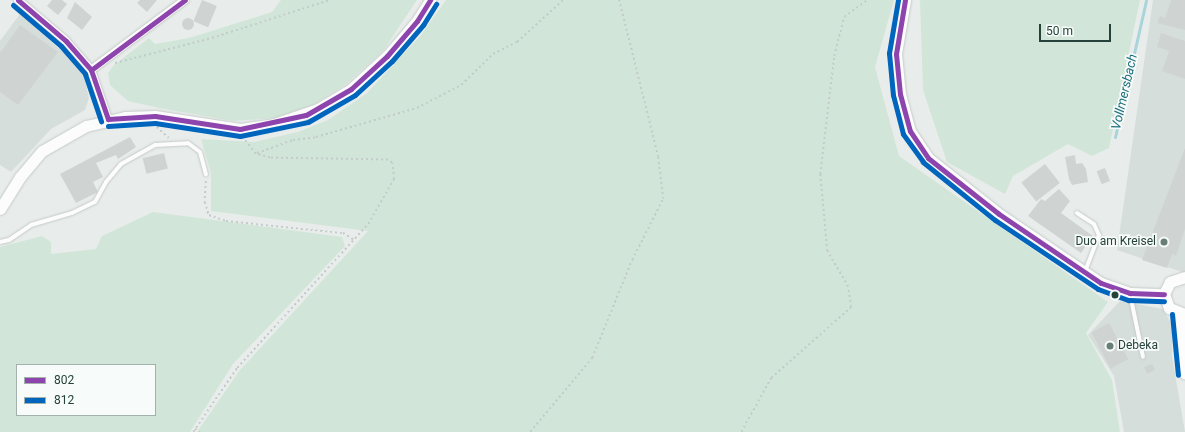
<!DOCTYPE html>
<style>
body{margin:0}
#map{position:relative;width:1185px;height:432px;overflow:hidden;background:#e8edeb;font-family:Roboto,sans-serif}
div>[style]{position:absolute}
.built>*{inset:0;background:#d6dedb}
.green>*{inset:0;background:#d1e6d8}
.stream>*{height:3px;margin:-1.5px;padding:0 1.5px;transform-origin:1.5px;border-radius:1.5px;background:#a9d4db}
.building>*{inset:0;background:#cfd4d2;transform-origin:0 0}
.round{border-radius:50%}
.path>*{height:1.5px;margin-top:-0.75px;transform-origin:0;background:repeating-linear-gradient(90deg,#c3ccca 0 2px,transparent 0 5px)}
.roads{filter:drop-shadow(0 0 1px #c5cac8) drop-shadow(0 0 1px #c5cac8)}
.lane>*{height:4px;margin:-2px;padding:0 2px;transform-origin:2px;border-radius:2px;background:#fcfcfc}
.street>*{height:8px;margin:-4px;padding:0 4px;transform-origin:4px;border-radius:4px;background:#fcfcfc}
.secondary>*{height:11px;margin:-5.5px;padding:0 5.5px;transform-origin:5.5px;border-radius:5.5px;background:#fcfcfc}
.bus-1>*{height:5px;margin:-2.5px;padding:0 2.5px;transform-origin:2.5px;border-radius:2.5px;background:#8e44ad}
.bus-2>*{height:5px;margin:-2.5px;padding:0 2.5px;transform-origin:2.5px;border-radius:2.5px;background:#0065bd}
.dots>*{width:11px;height:11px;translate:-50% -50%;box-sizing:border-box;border:2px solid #f7fbf9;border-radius:50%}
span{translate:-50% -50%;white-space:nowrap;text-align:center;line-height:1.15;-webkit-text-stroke:3.5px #f7fbf9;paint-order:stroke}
.poi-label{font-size:12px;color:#24423a}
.right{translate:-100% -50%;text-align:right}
.left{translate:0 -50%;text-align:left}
.water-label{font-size:13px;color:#1c6f80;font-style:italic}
.legend{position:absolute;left:16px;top:364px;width:140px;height:52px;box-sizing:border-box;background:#f7fbf9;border:1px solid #a3b1ad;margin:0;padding:5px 7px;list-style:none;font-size:12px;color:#24423a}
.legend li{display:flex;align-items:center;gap:8px;height:20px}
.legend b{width:20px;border:1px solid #a3b1ad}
.scale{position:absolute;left:1039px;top:24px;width:72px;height:18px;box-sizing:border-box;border:2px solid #24423a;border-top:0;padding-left:5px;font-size:12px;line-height:14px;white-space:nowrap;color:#24423a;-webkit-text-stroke:3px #f7fbf9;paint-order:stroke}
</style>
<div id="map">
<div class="built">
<div style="clip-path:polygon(1153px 0,1185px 0,1185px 273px,1117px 250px)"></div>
<div style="clip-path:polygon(20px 14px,73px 61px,83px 73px,89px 98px,85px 110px,51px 129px,11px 172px,0 165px,0 41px)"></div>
<div style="clip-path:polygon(1120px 301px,1163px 309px,1172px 325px,1172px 356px,1185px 432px,1124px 432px,1114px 376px,1088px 335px)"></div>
</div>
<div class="green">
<div style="clip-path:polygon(281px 0,417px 0,383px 51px,346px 84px,313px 105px,274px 118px,234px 121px,159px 108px,128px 101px,110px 85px,108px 73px,114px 65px,149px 38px,155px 44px,189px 38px,272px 12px)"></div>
<div style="clip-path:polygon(446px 0,894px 0,875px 67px,899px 156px,1108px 302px,1086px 333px,1112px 380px,1120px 432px,197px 432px,240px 370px,368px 231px,211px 211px,211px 173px,201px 139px,254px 142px,298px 132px,328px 120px,367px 93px,421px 35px)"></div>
<div style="clip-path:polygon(920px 0,1140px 0,1109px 148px,1092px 156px,1068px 144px,1013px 176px,1005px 194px,947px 162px,923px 90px)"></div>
<div style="clip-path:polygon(evenodd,153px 212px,342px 237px,345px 246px,233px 364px,190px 432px,0 432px,0 247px,42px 236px,51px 242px,51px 254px,96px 249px,102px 236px,153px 212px,17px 365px,155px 365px,155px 415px,17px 415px,17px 365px)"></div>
</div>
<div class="stream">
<div style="left:1115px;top:137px;width:140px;rotate:-77.2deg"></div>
</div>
<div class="building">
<div style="clip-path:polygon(52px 0,62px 0,67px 4px,58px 15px,47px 6px)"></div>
<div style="clip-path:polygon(140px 0,157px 0,147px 12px,137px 3px)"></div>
<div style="left:202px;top:0;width:16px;height:23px;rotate:22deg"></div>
<div style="clip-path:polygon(1171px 0,1185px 0,1185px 30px,1157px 23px,1160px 16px,1165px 18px)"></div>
<div style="clip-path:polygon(75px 2px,92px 17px,82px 30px,67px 18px)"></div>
<div class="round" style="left:182px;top:18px;width:12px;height:12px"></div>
<div style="clip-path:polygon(20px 25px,58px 52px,18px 105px,0 92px,0 53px)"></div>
<div style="clip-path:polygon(1161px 33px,1185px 41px,1185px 79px,1162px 71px,1169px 51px,1157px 47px)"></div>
<div style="clip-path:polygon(130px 137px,136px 147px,118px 159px,116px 155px,96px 163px,103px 177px,93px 182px,98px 192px,76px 203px,60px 174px)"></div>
<div style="clip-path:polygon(1185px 148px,1185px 229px,1176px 256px,1172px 254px,1167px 268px,1142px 260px)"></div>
<div style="left:164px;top:153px;width:16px;height:22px;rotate:76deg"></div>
<div style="clip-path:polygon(1075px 155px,1076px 164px,1082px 163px,1086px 169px,1088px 182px,1072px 185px,1069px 179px,1065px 157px)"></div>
<div style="left:1045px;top:164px;width:24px;height:30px;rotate:52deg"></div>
<div style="left:1105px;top:168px;width:14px;height:9px;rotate:69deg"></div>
<div style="clip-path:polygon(1059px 189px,1070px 201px,1061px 213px,1093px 236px,1081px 253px,1028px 216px,1041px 199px,1045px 201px)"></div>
<div style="left:1109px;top:323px;width:41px;height:20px;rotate:62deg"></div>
<div style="clip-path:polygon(1152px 364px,1155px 370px,1147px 374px,1144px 367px)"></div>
</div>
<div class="path">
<div style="left:115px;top:63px;width:100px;rotate:-14.5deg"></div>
<div style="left:212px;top:38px;width:124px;rotate:-17.9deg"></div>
<div style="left:157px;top:127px;width:16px;rotate:43deg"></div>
<div style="left:257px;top:153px;width:38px;rotate:-20deg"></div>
<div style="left:293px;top:140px;width:23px;rotate:-7deg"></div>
<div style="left:316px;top:137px;width:105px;rotate:-16deg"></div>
<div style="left:417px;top:108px;width:50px;rotate:-27.6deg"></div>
<div style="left:461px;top:85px;width:45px;rotate:-44.1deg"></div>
<div style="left:493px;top:54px;width:27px;rotate:-27deg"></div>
<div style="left:517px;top:42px;width:62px;rotate:-42.4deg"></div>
<div style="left:206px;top:181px;width:21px;rotate:93deg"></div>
<div style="left:205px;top:202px;width:14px;rotate:73deg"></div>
<div style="left:209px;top:215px;width:18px;rotate:19deg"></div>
<div style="left:226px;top:221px;width:118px;rotate:5.9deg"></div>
<div style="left:343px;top:233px;width:13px;rotate:32deg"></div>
<div style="left:195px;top:429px;width:6px;rotate:31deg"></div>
<div style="left:193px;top:432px;width:78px;rotate:-55.5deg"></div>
<div style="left:237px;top:368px;width:195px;rotate:-47.7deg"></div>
<div style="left:368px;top:224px;width:52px;rotate:-60deg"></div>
<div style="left:394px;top:179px;width:16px;rotate:-97deg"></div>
<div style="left:392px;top:163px;width:5px;rotate:-143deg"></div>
<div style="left:388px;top:160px;width:118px;rotate:-179deg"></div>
<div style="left:270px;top:158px;width:15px;rotate:-164deg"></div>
<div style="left:256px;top:154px;width:21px;rotate:-129deg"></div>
<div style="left:530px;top:432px;width:97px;rotate:-50deg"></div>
<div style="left:592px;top:358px;width:106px;rotate:-67.8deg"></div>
<div style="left:632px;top:260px;width:68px;rotate:-63.1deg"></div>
<div style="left:663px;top:199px;width:42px;rotate:-96.8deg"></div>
<div style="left:658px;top:157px;width:162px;rotate:-104deg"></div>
<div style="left:741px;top:432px;width:62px;rotate:-60.9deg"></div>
<div style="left:771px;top:378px;width:107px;rotate:-41.6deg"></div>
<div style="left:851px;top:307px;width:20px;rotate:-99deg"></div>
<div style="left:848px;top:287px;width:42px;rotate:-120.3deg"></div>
<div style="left:827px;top:251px;width:77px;rotate:-95.2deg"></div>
<div style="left:820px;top:174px;width:119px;rotate:-83.2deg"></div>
<div style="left:834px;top:56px;width:40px;rotate:-75.6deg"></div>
<div style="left:844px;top:17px;width:29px;rotate:-36deg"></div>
</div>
<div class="roads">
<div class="lane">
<div style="left:1077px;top:213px;width:20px;rotate:33deg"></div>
<div style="left:1094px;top:224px;width:12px;rotate:66deg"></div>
<div style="left:1099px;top:235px;width:40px;rotate:111deg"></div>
<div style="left:0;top:242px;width:9px;rotate:-13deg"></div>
<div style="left:9px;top:240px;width:27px;rotate:-34deg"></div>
<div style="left:31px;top:225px;width:43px;rotate:-16.3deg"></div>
<div style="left:72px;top:213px;width:25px;rotate:-26deg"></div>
<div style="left:95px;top:202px;width:23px;rotate:-61deg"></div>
<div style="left:106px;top:182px;width:23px;rotate:-50deg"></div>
<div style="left:121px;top:164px;width:39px;rotate:-29deg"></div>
<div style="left:155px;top:145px;width:33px;rotate:-3deg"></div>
<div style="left:188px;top:143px;width:15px;rotate:37deg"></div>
<div style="left:200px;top:152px;width:23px;rotate:75deg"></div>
<div style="left:1130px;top:294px;width:64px;rotate:78.3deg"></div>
</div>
<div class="street">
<div style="left:18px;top:0;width:63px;rotate:40.5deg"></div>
<div style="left:66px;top:41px;width:38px;rotate:49deg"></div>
<div style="left:91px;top:70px;width:52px;rotate:70.9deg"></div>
<div style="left:91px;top:70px;width:117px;rotate:-36.7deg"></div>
</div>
<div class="secondary">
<div style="left:905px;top:0;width:55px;rotate:99.5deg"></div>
<div style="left:896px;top:54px;width:40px;rotate:84.3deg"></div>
<div style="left:900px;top:94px;width:38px;rotate:75deg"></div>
<div style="left:910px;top:131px;width:32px;rotate:56deg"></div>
<div style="left:928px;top:158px;width:90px;rotate:38.3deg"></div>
<div style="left:999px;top:214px;width:123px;rotate:34.1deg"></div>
<div style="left:1101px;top:283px;width:31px;rotate:19deg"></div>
<div style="left:1130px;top:293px;width:34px;rotate:2deg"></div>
<div style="left:0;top:209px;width:38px;rotate:-58deg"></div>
<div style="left:20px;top:177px;width:34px;rotate:-50deg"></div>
<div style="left:42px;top:151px;width:51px;rotate:-29.6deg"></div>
<div style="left:86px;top:126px;width:40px;rotate:-13deg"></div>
<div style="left:125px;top:117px;width:30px;rotate:-2deg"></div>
<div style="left:155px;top:116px;width:86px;rotate:8.7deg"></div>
<div style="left:240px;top:129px;width:34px;rotate:-8deg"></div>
<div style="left:274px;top:124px;width:46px;rotate:-18.8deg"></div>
<div style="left:318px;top:109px;width:39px;rotate:-31deg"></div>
<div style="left:351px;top:89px;width:49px;rotate:-42.5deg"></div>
<div style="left:387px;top:56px;width:46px;rotate:-49.4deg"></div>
<div style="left:417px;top:21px;width:25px;rotate:-58deg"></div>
<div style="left:1185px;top:277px;width:16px;rotate:162deg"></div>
<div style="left:1170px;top:282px;width:13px;rotate:117deg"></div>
<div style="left:1164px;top:294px;width:15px;rotate:70deg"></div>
<div style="left:1169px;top:308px;width:17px;rotate:21deg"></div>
<div style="left:1179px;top:314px;width:32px;rotate:88deg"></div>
<div style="left:1180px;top:346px;width:28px;rotate:80deg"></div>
</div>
</div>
<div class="bus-1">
<div style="left:18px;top:0;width:63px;rotate:40.5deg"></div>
<div style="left:66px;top:41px;width:38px;rotate:49deg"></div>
<div style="left:91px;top:70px;width:52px;rotate:70.9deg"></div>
<div style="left:905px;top:0;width:55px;rotate:99.5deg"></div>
<div style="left:896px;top:54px;width:40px;rotate:84.3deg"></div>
<div style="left:900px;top:94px;width:38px;rotate:75deg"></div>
<div style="left:910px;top:131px;width:32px;rotate:56deg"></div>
<div style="left:928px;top:158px;width:90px;rotate:38.3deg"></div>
<div style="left:999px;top:214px;width:123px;rotate:34.1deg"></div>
<div style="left:1101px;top:283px;width:31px;rotate:19deg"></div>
<div style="left:1130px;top:293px;width:34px;rotate:2deg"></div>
<div style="left:91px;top:70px;width:117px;rotate:-36.7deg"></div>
<div style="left:108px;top:119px;width:47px;rotate:-3.7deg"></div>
<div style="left:155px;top:116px;width:86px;rotate:8.7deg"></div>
<div style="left:240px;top:129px;width:67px;rotate:-12deg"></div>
<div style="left:306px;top:115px;width:52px;rotate:-30deg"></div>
<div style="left:351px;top:89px;width:49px;rotate:-42.5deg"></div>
<div style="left:387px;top:56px;width:46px;rotate:-49.4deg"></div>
<div style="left:417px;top:21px;width:25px;rotate:-58deg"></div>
</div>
<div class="bus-2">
<div style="left:898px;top:0;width:54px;rotate:99.6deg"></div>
<div style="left:889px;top:53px;width:42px;rotate:84.6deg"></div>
<div style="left:893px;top:95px;width:40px;rotate:75.6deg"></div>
<div style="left:903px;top:134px;width:34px;rotate:54deg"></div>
<div style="left:923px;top:162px;width:92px;rotate:38.9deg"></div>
<div style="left:995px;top:220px;width:124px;rotate:33.8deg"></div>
<div style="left:1098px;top:289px;width:33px;rotate:20deg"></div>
<div style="left:1129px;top:300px;width:35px;rotate:2deg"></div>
<div style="left:13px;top:5px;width:63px;rotate:40.5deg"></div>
<div style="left:61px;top:46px;width:37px;rotate:49deg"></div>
<div style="left:85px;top:74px;width:50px;rotate:71.2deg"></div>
<div style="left:108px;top:126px;width:47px;rotate:-3.7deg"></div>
<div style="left:155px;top:123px;width:86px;rotate:8.7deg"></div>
<div style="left:240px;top:136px;width:69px;rotate:-11.6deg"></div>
<div style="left:308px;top:122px;width:54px;rotate:-29.9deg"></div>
<div style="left:355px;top:95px;width:50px;rotate:-42.6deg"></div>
<div style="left:392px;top:61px;width:48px;rotate:-49.3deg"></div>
<div style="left:423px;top:25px;width:25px;rotate:-58deg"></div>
<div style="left:1172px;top:314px;width:61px;rotate:84.4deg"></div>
</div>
<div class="dots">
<div style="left:1164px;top:242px;background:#697e78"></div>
<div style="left:1115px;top:295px;background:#24423a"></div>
<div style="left:1110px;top:346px;background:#697e78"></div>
</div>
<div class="poi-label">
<span class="right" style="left:1156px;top:242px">Duo am Kreisel</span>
<span class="left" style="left:1118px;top:346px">Debeka</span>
</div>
<div class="water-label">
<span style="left:1125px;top:92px;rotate:-77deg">Vollmersbach</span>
</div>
<ul class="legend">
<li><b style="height:5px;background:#8e44ad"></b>802</li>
<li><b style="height:5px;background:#0065bd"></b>812</li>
</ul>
<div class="scale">50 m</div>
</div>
